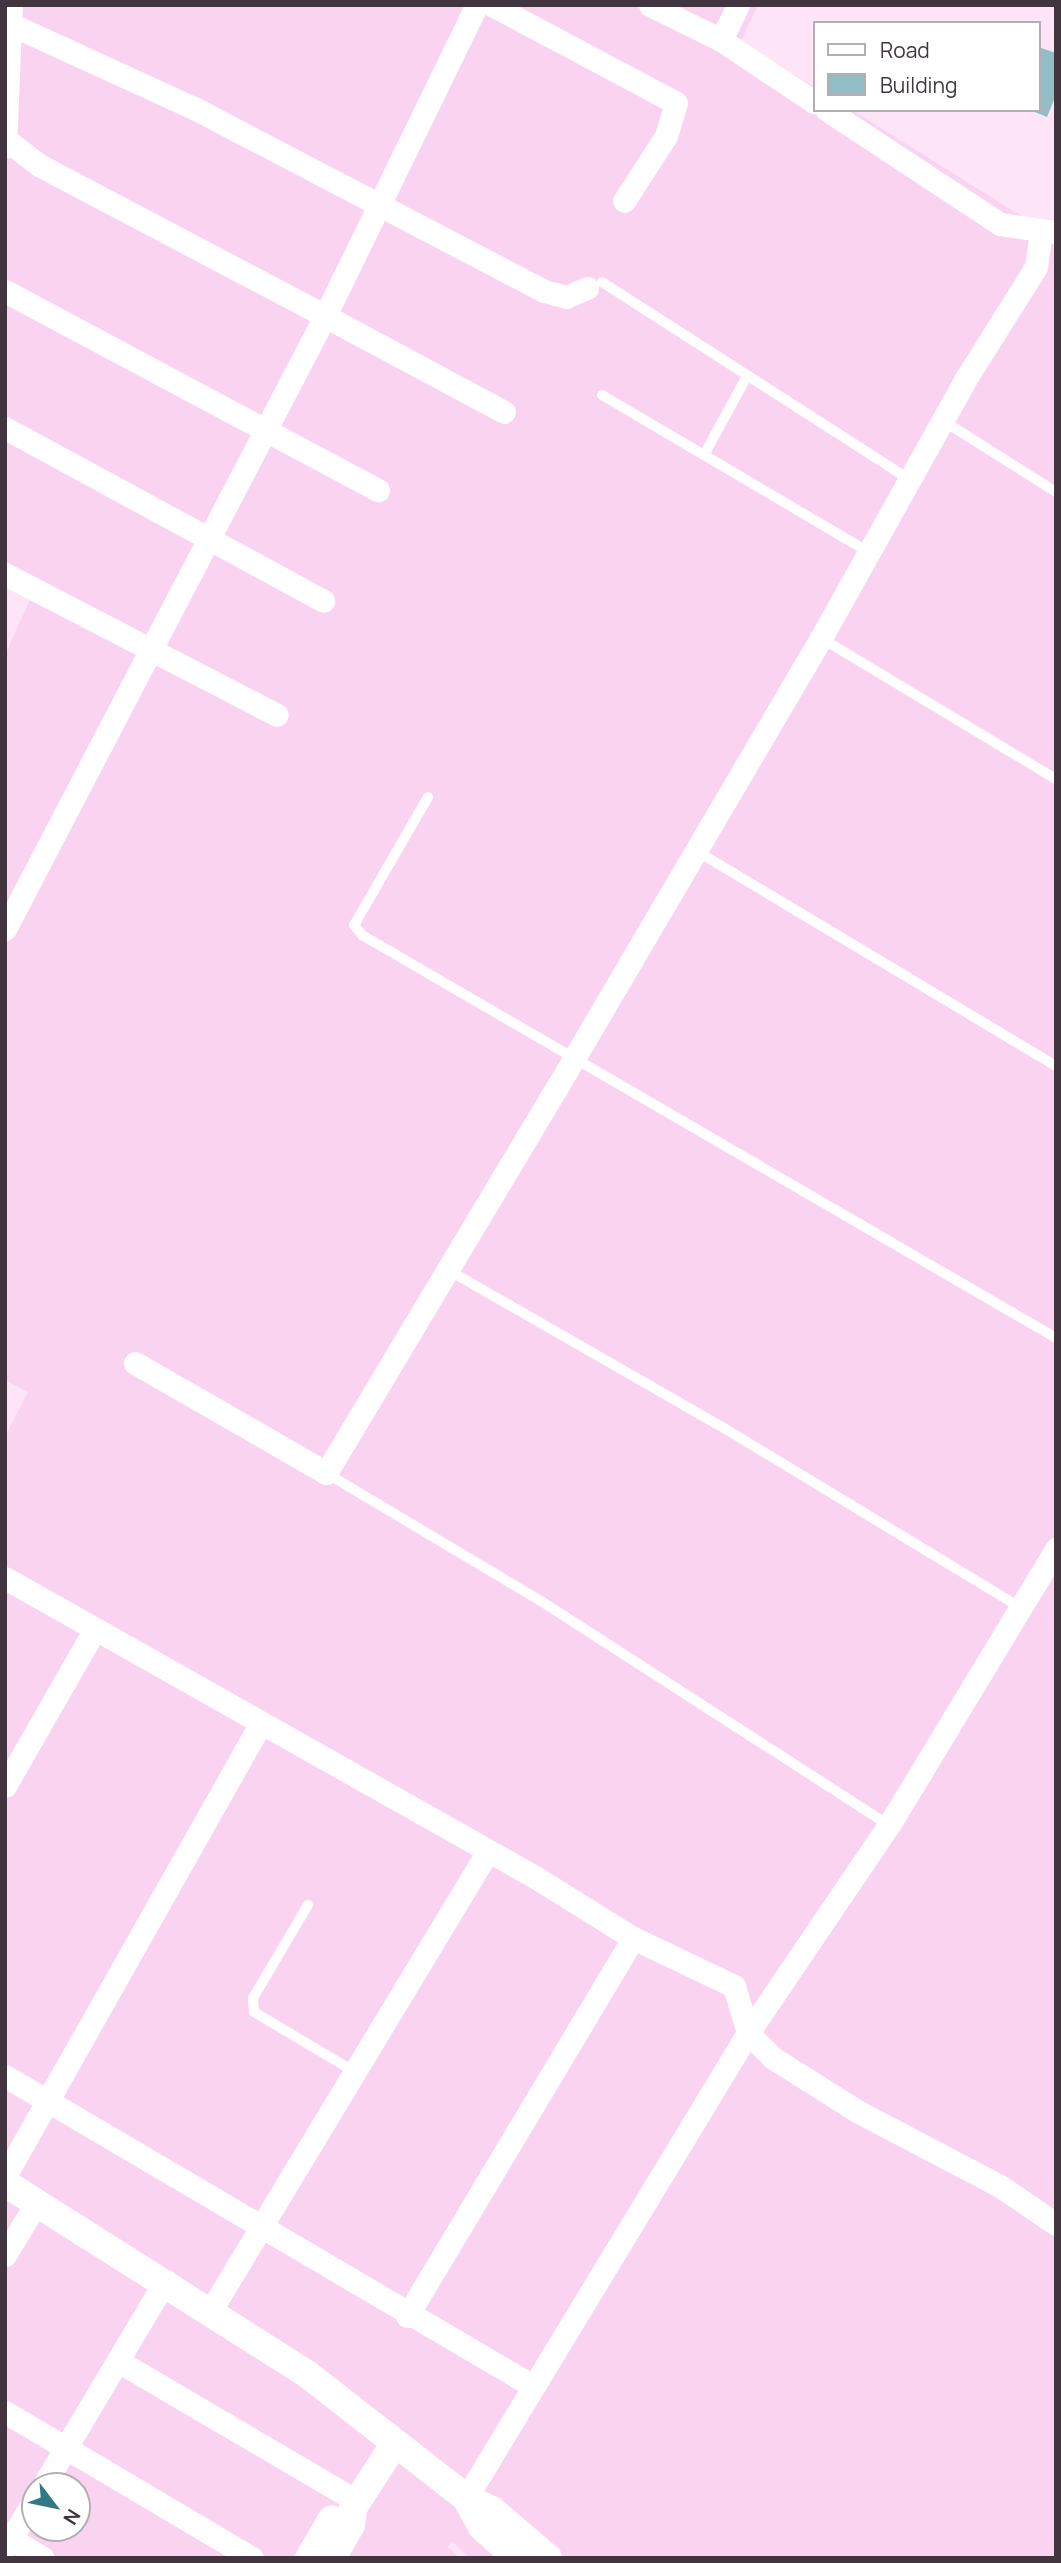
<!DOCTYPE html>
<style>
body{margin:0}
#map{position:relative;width:1061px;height:2563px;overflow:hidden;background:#fee4f7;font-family:Manrope,sans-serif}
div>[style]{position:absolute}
.built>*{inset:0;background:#fad3f0}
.building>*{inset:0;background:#92bdc5}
.service>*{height:10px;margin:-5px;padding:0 5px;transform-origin:5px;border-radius:5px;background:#fff}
.minor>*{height:23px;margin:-11.5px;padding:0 11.5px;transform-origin:11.5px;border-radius:11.5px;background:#fff}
.tertiary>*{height:28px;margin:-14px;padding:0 14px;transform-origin:14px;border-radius:14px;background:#fff}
span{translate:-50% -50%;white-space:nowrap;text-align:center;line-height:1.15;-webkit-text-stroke:5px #fff;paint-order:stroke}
.frame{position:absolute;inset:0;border:7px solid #42353f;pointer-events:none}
.legend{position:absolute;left:813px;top:21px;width:228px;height:91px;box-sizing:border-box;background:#fff;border:2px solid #b3aeb2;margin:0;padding:9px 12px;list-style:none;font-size:21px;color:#42353f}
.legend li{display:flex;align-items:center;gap:14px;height:35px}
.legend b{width:35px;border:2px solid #b3aeb2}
.north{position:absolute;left:21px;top:2472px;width:70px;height:70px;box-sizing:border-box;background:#fff;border:2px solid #b3aeb2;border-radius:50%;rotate:122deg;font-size:19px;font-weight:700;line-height:28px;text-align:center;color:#42353f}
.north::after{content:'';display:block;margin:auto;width:24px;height:32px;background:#327885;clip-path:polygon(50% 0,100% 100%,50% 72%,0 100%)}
</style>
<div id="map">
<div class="built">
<div style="clip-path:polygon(evenodd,5px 5px,758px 5px,741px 41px,814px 87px,814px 110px,852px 110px,1021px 216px,1056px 225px,1056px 2558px,469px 2558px,452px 2541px,448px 2547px,460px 2558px,5px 2558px,5px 1437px,28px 1392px,5px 1380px,5px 655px,34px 591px,5px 576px,5px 5px,35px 2486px,77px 2486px,77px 2528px,35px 2528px,35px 2486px)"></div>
</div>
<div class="building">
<div style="clip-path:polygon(1038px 47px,1056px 53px,1056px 95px,1047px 117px,1030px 110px,1038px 110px)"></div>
</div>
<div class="service">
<div style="left:602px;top:282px;width:366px;rotate:32.7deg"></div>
<div style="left:602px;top:395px;width:311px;rotate:30.5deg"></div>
<div style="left:942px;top:420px;width:135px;rotate:32.3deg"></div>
<div style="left:704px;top:455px;width:90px;rotate:-61.4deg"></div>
<div style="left:821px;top:638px;width:274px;rotate:31deg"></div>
<div style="left:428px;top:797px;width:148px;rotate:120deg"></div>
<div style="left:354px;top:925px;width:13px;rotate:51deg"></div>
<div style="left:362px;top:935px;width:803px;rotate:30.14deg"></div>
<div style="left:695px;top:850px;width:421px;rotate:30.9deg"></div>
<div style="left:448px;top:1270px;width:318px;rotate:29.8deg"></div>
<div style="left:724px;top:1428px;width:345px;rotate:31.2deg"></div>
<div style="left:326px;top:1473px;width:250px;rotate:30.8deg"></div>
<div style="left:541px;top:1601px;width:414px;rotate:32.8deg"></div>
<div style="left:308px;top:1905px;width:108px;rotate:120.6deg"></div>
<div style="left:253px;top:1998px;width:14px;rotate:86deg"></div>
<div style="left:254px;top:2012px;width:117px;rotate:30.7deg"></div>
</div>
<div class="minor">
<div style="left:492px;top:5px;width:208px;rotate:28deg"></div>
<div style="left:676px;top:103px;width:34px;rotate:107deg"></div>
<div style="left:666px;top:136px;width:77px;rotate:122.9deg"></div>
<div style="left:650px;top:5px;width:79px;rotate:26.2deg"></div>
<div style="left:721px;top:40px;width:112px;rotate:33.7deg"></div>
<div style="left:8px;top:23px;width:205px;rotate:24.6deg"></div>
<div style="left:194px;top:108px;width:395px;rotate:27.6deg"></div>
<div style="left:544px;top:291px;width:23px;rotate:15deg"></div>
<div style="left:566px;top:297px;width:23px;rotate:-23deg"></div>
<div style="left:721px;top:40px;width:39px;rotate:-64deg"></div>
<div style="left:827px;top:110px;width:207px;rotate:33.4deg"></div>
<div style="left:1000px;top:224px;width:56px;rotate:8.3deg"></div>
<div style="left:5px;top:139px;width:43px;rotate:37.4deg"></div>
<div style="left:39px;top:165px;width:323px;rotate:27.8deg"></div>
<div style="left:325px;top:316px;width:346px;rotate:-64deg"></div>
<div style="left:5px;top:147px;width:142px;rotate:-87.6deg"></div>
<div style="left:5px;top:291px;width:423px;rotate:28.1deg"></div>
<div style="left:5px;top:428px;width:362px;rotate:28.5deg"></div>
<div style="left:5px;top:574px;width:306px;rotate:27.4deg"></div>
<div style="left:5px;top:929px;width:691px;rotate:-62.43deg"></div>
<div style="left:325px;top:316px;width:203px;rotate:28.2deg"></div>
<div style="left:135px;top:1363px;width:220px;rotate:29.9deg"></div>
<div style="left:326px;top:1473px;width:448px;rotate:-59.1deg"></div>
<div style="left:556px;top:1089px;width:523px;rotate:-59.56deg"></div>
<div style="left:821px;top:638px;width:295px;rotate:-60.8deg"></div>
<div style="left:965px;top:380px;width:133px;rotate:-57.9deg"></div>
<div style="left:1036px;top:267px;width:37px;rotate:-82deg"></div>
<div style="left:5px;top:1578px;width:609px;rotate:29.43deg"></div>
<div style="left:535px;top:1877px;width:115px;rotate:31.9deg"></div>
<div style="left:633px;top:1938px;width:112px;rotate:25.4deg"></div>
<div style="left:734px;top:1986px;width:49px;rotate:73.4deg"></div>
<div style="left:748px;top:2033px;width:35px;rotate:45deg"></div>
<div style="left:773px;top:2058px;width:99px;rotate:32.2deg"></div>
<div style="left:857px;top:2111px;width:161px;rotate:27.7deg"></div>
<div style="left:1000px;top:2186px;width:68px;rotate:34.2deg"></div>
<div style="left:5px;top:1786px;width:181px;rotate:-60.2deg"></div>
<div style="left:5px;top:2076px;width:612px;rotate:30.42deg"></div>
<div style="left:5px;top:2176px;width:520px;rotate:-60.53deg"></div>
<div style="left:5px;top:2255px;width:62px;rotate:-58.9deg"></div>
<div style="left:211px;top:2310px;width:536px;rotate:-58.89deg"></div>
<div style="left:407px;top:2316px;width:440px;rotate:-59.1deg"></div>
<div style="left:118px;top:2361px;width:277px;rotate:30.4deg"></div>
<div style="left:5px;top:2412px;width:287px;rotate:30.6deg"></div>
<div style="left:43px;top:2486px;width:239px;rotate:-59.2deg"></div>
<div style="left:466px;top:2498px;width:544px;rotate:-58.77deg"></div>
<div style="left:748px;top:2033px;width:251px;rotate:-55.9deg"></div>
<div style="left:889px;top:1825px;width:323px;rotate:-58.8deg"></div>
<div style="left:5px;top:2535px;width:44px;rotate:31.2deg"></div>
<div style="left:5px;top:2548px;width:57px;rotate:-58.5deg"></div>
</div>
<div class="tertiary">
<div style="left:5px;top:2183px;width:357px;rotate:32.3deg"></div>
<div style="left:307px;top:2374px;width:202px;rotate:37.9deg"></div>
<div style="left:466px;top:2498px;width:29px;rotate:25deg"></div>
<div style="left:492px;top:2510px;width:74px;rotate:40.6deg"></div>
<div style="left:466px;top:2498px;width:33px;rotate:61deg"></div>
<div style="left:482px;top:2527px;width:47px;rotate:41.5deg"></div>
<div style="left:309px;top:2558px;width:45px;rotate:-59.5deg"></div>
<div style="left:332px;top:2558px;width:38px;rotate:-60deg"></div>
<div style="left:351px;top:2525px;width:17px;rotate:-83deg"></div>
<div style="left:353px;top:2508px;width:77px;rotate:-57.1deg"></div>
</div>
<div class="frame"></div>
<ul class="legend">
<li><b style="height:9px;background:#fff"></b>Road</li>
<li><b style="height:19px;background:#92bdc5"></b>Building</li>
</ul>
<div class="north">N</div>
</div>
